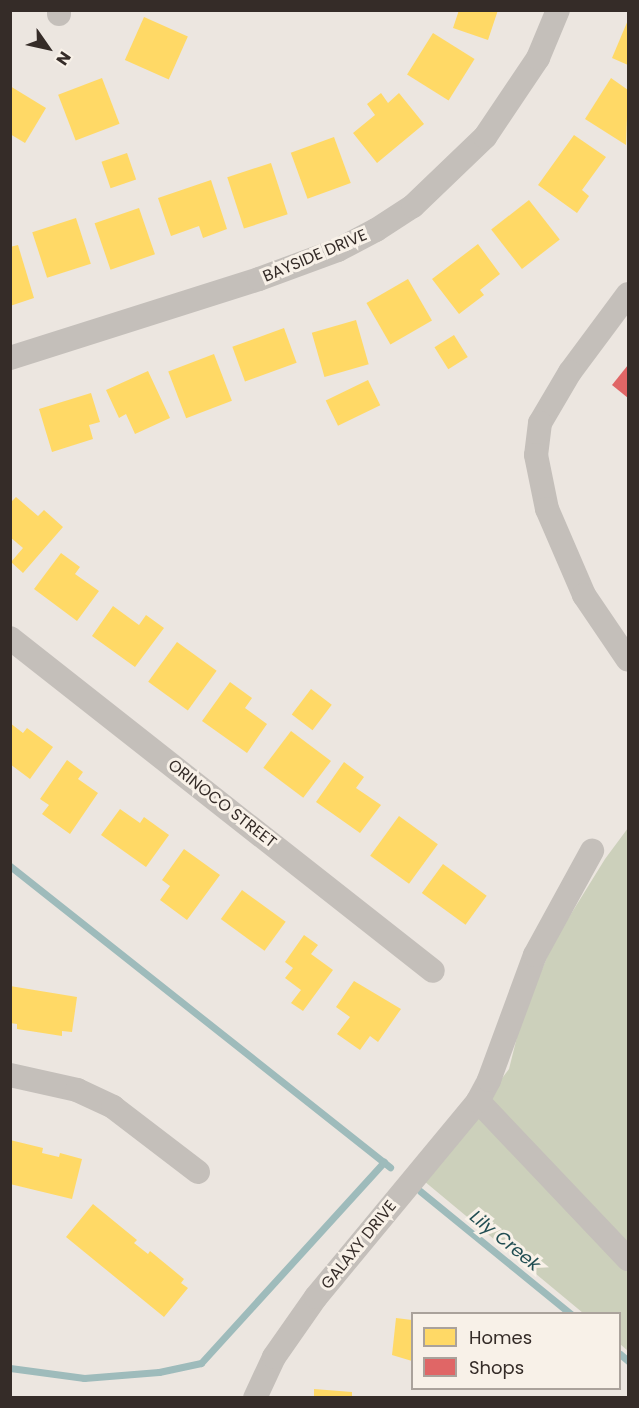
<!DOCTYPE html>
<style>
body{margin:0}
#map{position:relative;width:639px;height:1408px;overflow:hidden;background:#ece6e0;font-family:Poppins,sans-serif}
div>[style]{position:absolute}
.green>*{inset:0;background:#ccd0bb}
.homes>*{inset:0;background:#ffd966;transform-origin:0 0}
.shops>*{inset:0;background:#e06666}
.stream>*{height:7px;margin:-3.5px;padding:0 3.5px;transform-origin:3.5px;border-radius:3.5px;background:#9ebbbb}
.minor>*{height:24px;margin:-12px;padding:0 12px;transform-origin:12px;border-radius:12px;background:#c4bfba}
span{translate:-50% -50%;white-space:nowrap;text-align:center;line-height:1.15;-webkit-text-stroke:6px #f8f1e8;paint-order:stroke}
.street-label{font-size:16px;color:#352c28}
.water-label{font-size:18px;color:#214e53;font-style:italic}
.frame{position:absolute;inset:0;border:12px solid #352c28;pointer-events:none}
.legend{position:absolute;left:411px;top:1312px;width:210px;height:78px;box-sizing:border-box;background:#f8f1e8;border:2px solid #aaa29b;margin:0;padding:8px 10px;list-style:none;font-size:18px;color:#352c28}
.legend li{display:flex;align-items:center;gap:12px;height:30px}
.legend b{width:30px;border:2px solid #aaa29b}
.north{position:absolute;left:18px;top:18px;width:60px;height:60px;-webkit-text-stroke:4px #f8f1e8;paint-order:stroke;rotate:124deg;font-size:16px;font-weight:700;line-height:24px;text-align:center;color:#352c28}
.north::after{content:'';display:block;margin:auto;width:21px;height:27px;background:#352c28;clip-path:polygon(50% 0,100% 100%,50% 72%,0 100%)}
</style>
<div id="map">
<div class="green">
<div style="clip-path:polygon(628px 828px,628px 1351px,620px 1344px,620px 1314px,583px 1313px,424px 1181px,509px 1069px,522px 1017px,553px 943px,605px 859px)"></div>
</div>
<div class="homes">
<div style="clip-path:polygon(459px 10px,498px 10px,488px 40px,453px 28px)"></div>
<div style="left:144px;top:17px;width:48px;height:47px;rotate:24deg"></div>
<div style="clip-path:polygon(628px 20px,628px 65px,612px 58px)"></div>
<div style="left:433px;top:33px;width:49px;height:49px;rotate:32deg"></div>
<div style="left:102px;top:78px;width:49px;height:47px;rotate:69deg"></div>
<div style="clip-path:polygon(611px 78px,628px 90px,626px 145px,585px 119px)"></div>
<div style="clip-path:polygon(10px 86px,46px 108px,25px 143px,10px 134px)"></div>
<div style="clip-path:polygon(381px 93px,388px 103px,399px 93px,424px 124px,377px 163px,353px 133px,375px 115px,367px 104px)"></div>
<div style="clip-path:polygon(574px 135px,606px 157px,582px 190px,589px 196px,577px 213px,538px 185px)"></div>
<div style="left:334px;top:137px;width:49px;height:46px;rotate:70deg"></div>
<div style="left:127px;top:153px;width:28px;height:27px;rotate:71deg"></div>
<div style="left:271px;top:163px;width:54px;height:46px;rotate:72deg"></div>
<div style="clip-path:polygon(211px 180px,227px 229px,203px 238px,199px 226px,171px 236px,158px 198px)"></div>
<div style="left:529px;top:200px;width:50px;height:48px;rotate:52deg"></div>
<div style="left:139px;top:208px;width:49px;height:47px;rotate:71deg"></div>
<div style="left:76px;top:218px;width:48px;height:46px;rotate:72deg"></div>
<div style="clip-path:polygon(478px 244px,500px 274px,480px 290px,484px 295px,459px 314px,432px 279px)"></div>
<div style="clip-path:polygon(18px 245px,34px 298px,10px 306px,10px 247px)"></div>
<div style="left:408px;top:279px;width:48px;height:48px;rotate:60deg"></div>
<div style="left:356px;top:320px;width:46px;height:46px;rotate:74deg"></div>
<div style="left:284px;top:328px;width:37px;height:55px;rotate:70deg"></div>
<div style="left:454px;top:335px;width:26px;height:23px;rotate:58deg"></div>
<div style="left:214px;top:354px;width:50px;height:49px;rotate:69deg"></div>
<div style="clip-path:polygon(148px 371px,170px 418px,135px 434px,126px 414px,119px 418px,106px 390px)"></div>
<div style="left:368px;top:380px;width:28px;height:47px;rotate:64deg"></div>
<div style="clip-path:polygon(91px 393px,100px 422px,89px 425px,93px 439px,52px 452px,39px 409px)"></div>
<div style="clip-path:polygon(16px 497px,38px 516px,44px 510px,63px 527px,23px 573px,11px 562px,23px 548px,10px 537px,10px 503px)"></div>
<div style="clip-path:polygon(61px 553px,80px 567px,75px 574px,99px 591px,77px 621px,34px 589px)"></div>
<div style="clip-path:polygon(113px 606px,139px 625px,146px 615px,164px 628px,135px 667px,92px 636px)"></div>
<div style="left:177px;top:642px;width:49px;height:49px;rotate:36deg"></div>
<div style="clip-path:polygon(230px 682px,252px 698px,245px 708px,267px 724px,247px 753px,202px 721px)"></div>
<div style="left:311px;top:689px;width:26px;height:32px;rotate:37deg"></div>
<div style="clip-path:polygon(10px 723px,23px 733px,27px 728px,53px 747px,30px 779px,10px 764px)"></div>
<div style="left:291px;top:731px;width:50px;height:46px;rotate:37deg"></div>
<div style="clip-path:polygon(67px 760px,83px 772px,78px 779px,98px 793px,70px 834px,42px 814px,49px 805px,40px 799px)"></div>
<div style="clip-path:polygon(344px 762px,364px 777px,356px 788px,381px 805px,360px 833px,316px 802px)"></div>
<div style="clip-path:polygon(120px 809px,140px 823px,144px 817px,169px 835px,146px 867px,101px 835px)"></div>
<div style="left:399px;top:816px;width:48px;height:49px;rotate:36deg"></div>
<div style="clip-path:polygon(184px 849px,220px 875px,187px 920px,160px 900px,170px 886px,162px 880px)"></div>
<div style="left:443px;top:864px;width:54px;height:36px;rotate:36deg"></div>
<div style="left:242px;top:890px;width:54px;height:36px;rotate:36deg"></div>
<div style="clip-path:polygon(304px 935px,318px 945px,311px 954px,333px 970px,303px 1011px,291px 1003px,301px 990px,285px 978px,293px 968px,285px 962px)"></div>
<div style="clip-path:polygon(354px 981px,401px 1009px,378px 1042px,370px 1036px,360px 1050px,337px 1034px,350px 1017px,336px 1007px)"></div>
<div style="clip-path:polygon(10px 986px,77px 997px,72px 1032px,62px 1031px,62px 1036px,17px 1029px,17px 1024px,10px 1023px)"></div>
<div style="clip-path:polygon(10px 1140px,43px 1148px,42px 1153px,59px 1157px,60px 1153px,82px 1159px,72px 1199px,10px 1184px)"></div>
<div style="clip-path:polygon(93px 1204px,137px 1240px,134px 1243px,148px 1254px,150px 1251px,184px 1279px,181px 1283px,188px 1288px,164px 1317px,66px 1237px)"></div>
<div style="clip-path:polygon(396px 1318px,412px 1320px,412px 1361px,392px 1355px)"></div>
<div style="clip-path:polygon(314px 1389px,352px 1392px,352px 1398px,314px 1398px)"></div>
</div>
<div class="shops">
<div style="clip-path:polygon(628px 365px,628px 398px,612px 385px)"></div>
</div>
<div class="stream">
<div style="left:10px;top:866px;width:485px;rotate:38.4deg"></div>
<div style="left:420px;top:1191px;width:195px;rotate:39.2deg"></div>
<div style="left:620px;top:1354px;width:11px;rotate:41deg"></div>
<div style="left:10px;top:1368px;width:75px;rotate:7.7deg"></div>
<div style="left:84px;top:1378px;width:75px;rotate:-4.6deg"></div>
<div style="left:159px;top:1372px;width:43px;rotate:-12.1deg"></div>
<div style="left:201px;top:1363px;width:272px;rotate:-47.7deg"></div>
</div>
<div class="minor">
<div style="left:59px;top:14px;width:4px;rotate:-90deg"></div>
<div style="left:628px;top:294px;width:97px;rotate:126.6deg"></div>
<div style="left:570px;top:372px;width:59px;rotate:120.5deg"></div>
<div style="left:540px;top:423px;width:32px;rotate:97deg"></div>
<div style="left:536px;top:455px;width:55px;rotate:78.5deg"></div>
<div style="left:547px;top:509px;width:94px;rotate:66.7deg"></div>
<div style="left:584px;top:595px;width:78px;rotate:55.9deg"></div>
<div style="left:10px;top:358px;width:261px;rotate:-17.6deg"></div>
<div style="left:259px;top:279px;width:84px;rotate:-20.2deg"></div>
<div style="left:338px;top:250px;width:43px;rotate:-27.8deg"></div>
<div style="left:376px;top:230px;width:44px;rotate:-33deg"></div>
<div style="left:413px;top:206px;width:100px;rotate:-43.8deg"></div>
<div style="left:485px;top:137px;width:95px;rotate:-56.1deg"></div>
<div style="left:538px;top:58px;width:52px;rotate:-67.4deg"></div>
<div style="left:10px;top:638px;width:538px;rotate:38.21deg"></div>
<div style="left:10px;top:1075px;width:69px;rotate:12.6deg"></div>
<div style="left:77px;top:1090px;width:40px;rotate:25deg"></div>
<div style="left:113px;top:1107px;width:107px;rotate:37.4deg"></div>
<div style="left:478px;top:1101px;width:218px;rotate:46.5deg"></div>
<div style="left:255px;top:1398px;width:45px;rotate:-65.1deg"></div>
<div style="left:274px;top:1357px;width:73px;rotate:-55deg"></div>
<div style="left:316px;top:1297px;width:254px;rotate:-50.4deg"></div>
<div style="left:478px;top:1101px;width:24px;rotate:-62deg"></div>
<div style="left:489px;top:1080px;width:133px;rotate:-69.8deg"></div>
<div style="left:535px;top:955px;width:119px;rotate:-61.3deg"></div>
</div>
<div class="street-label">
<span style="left:315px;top:256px;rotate:-23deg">BAYSIDE DRIVE</span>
<span style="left:222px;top:804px;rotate:38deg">ORINOCO STREET</span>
<span style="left:359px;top:1245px;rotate:-51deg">GALAXY DRIVE</span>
</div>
<div class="water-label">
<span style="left:505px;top:1241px;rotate:39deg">Lily Creek</span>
</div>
<div class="frame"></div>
<ul class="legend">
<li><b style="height:16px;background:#ffd966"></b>Homes</li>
<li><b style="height:16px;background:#e06666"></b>Shops</li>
</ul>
<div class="north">N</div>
</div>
